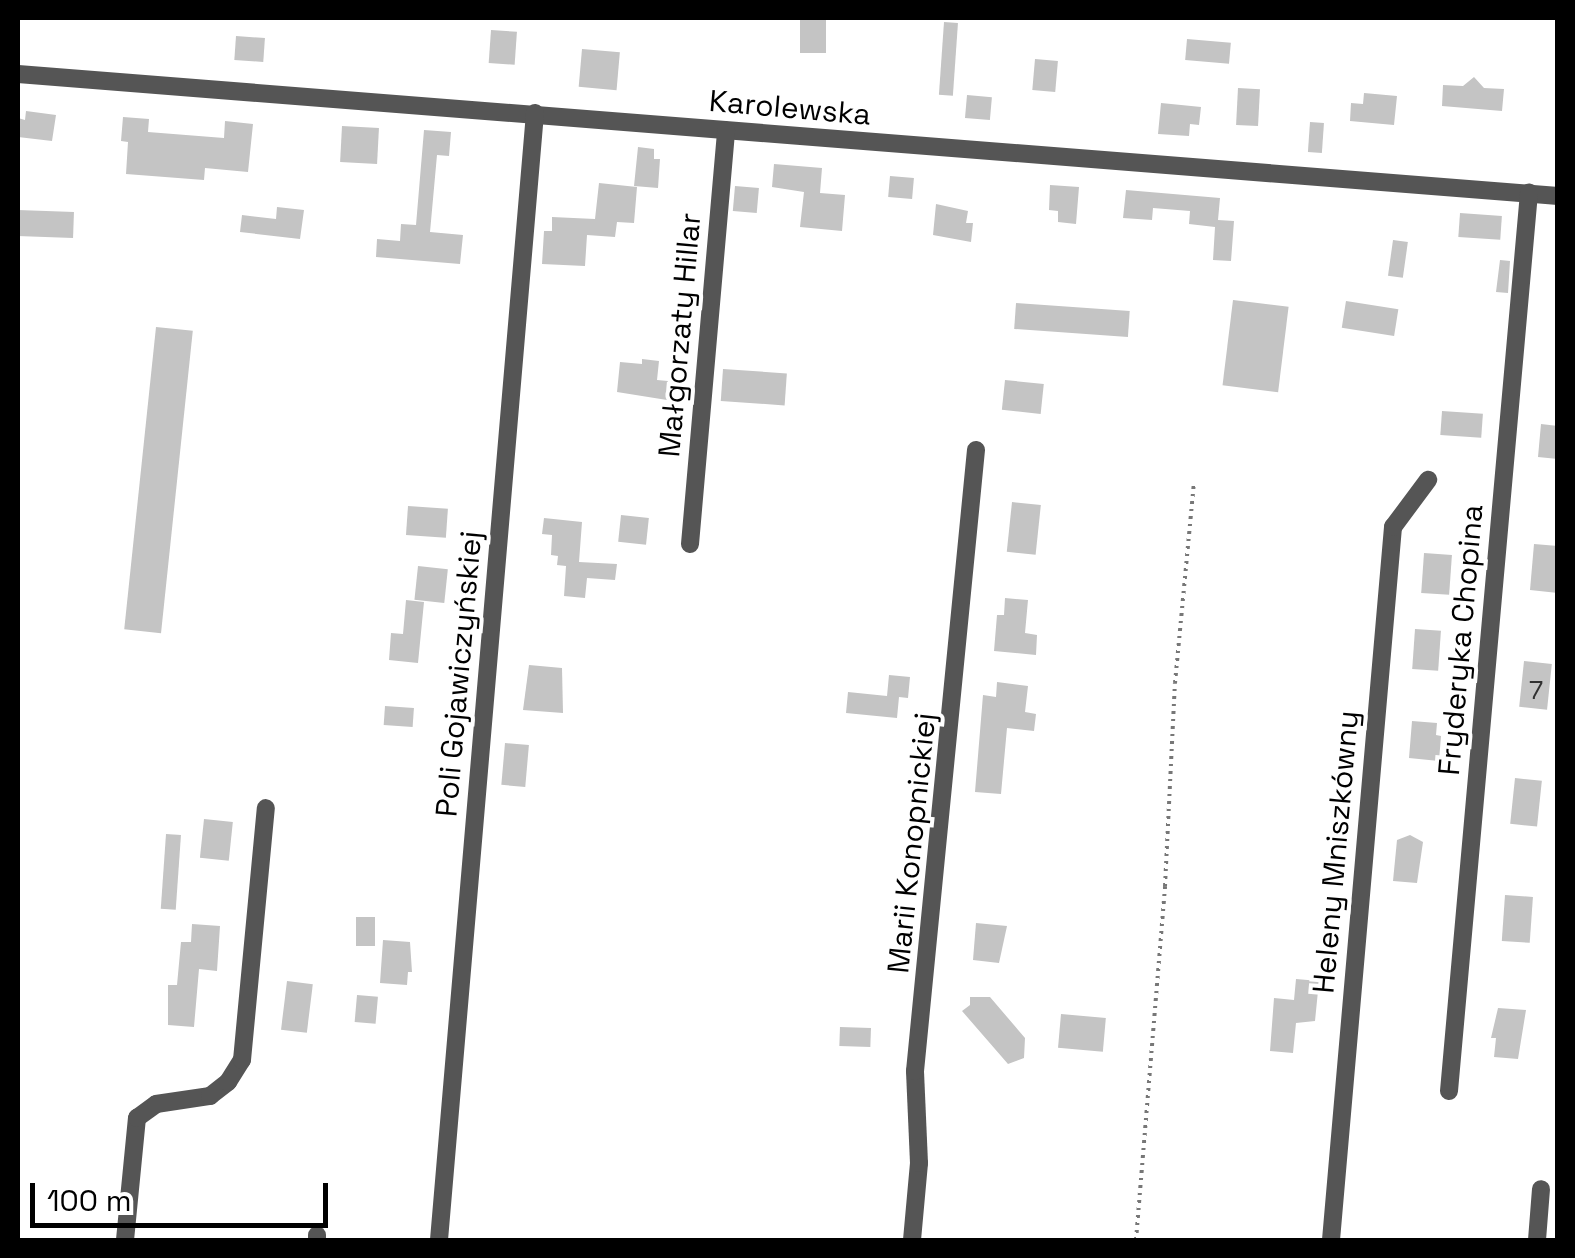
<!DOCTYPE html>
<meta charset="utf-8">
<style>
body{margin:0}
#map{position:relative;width:1575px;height:1258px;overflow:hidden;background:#fff;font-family:"Space Grotesk",sans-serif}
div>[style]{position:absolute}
.building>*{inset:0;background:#c4c4c4;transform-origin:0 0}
.path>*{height:4px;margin-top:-2px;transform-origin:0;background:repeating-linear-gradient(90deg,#777 0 2.5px,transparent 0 7.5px)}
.street>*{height:18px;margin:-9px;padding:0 9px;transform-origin:9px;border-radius:9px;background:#555}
span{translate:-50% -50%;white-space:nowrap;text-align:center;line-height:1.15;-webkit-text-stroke:8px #fff;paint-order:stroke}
.number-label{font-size:25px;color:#313131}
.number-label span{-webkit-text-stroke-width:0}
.street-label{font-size:30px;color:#000}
.frame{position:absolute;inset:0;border:20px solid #000;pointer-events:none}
.scale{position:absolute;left:30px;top:1183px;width:298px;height:45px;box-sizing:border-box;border:5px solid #000;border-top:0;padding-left:12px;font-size:30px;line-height:35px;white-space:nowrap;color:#000;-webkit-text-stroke:8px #fff;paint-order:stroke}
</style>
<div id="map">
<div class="building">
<div style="left:800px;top:18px;width:26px;height:35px"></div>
<div style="left:944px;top:22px;width:14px;height:73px;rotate:4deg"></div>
<div style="left:491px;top:30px;width:26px;height:33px;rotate:4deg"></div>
<div style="left:236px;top:36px;width:29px;height:24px;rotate:4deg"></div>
<div style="left:1187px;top:39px;width:44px;height:21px;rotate:5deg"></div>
<div style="left:582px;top:49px;width:38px;height:38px;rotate:5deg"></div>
<div style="left:1035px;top:59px;width:23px;height:31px;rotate:5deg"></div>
<div style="clip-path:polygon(1474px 77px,1484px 88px,1504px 89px,1502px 111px,1442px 106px,1443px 85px,1463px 86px)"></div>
<div style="left:1238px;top:88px;width:22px;height:37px;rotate:3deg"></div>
<div style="clip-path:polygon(1364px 93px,1397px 96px,1394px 125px,1350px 121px,1351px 103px,1363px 104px)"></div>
<div style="left:967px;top:95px;width:25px;height:23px;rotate:5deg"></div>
<div style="clip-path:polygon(1161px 103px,1201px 107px,1199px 125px,1190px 124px,1189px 136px,1158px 134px)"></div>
<div style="clip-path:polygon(26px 111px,56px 115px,52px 141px,18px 137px,18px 118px,25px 120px)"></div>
<div style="clip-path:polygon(123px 117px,149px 119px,148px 132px,224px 138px,225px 121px,253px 124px,248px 172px,205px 168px,204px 180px,126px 174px,128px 142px,121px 141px)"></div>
<div style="left:1310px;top:122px;width:14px;height:30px;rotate:4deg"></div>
<div style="left:342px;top:126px;width:37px;height:36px;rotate:3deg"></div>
<div style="clip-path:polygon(424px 130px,451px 132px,449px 156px,437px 155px,430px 232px,463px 235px,460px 264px,376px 257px,377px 239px,400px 241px,401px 224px,416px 225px)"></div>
<div style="clip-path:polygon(638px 147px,654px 149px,654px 159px,660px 159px,658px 188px,634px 186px)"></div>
<div style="clip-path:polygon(774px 164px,822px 168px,820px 193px,845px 195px,842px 231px,800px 227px,804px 192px,772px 187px)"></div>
<div style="left:890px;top:176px;width:24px;height:21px;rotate:5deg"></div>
<div style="clip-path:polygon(599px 183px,637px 187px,634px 223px,617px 222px,615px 237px,587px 235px,585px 266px,542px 264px,544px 231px,552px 231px,552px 217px,595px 219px)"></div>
<div style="clip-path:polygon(1050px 185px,1079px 187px,1076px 224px,1058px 222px,1058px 211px,1049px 210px)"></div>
<div style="left:735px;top:186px;width:24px;height:25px;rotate:5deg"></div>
<div style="clip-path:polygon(1126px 190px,1220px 198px,1218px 220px,1234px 221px,1231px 261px,1213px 260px,1215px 227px,1189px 224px,1190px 211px,1153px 208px,1152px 220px,1123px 218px)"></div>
<div style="clip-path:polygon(936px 204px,968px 211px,966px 223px,973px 223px,971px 242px,933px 235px)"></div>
<div style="clip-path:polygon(277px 207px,304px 210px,300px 239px,240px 232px,242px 215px,276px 219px)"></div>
<div style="left:18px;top:210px;width:56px;height:26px;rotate:2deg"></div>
<div style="left:1460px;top:213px;width:42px;height:24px;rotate:4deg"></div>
<div style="left:1393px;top:240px;width:15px;height:36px;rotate:8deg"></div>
<div style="clip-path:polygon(1500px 260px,1510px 261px,1508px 293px,1496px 292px)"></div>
<div style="left:1233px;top:300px;width:56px;height:86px;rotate:7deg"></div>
<div style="left:1346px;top:301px;width:53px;height:27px;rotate:9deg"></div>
<div style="left:1016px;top:303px;width:114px;height:26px;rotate:4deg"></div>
<div style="left:156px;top:327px;width:37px;height:304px;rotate:6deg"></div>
<div style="clip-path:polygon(642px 359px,659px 361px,657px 380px,668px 381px,667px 400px,617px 392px,620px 362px,642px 364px)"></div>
<div style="left:723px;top:369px;width:64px;height:32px;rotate:4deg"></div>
<div style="left:1005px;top:380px;width:39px;height:30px;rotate:6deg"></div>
<div style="left:1442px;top:411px;width:41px;height:24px;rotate:4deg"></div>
<div style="clip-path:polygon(1541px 424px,1558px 426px,1558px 459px,1538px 457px)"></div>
<div style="left:1012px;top:502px;width:29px;height:50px;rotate:6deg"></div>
<div style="left:408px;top:506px;width:40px;height:29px;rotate:4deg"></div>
<div style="left:621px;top:515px;width:28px;height:27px;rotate:6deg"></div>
<div style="clip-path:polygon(544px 518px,582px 522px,579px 562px,617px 564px,615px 580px,587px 578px,585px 598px,564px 596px,566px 566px,557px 565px,558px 556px,551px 555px,552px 535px,542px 534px)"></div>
<div style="clip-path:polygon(1534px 544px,1558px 546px,1558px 593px,1530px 590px)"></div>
<div style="left:1424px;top:553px;width:28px;height:40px;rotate:4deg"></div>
<div style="left:418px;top:566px;width:30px;height:34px;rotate:6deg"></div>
<div style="clip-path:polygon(1005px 598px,1028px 600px,1025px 633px,1037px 635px,1036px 655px,994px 651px,997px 615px,1004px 615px)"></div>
<div style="clip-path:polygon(406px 600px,424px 602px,418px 663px,389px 660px,391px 633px,403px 634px)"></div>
<div style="left:1415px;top:629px;width:26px;height:40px;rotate:4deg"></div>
<div style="left:1524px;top:661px;width:28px;height:46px;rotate:6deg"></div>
<div style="clip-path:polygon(529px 665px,562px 668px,563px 713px,523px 710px)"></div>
<div style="clip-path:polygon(889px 675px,910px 677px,908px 698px,899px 697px,897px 718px,846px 713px,848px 692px,887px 696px)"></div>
<div style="clip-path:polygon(997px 682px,1028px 686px,1025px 712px,1036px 714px,1034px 731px,1007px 728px,1001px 794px,975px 792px,983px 695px,996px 697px)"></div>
<div style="left:385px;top:706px;width:29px;height:19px;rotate:4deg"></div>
<div style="clip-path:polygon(1412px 721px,1437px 723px,1436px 735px,1441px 736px,1439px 761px,1409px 758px)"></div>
<div style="left:505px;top:743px;width:24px;height:42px;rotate:5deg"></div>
<div style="left:1515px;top:778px;width:27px;height:46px;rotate:6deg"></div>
<div style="left:204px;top:819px;width:29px;height:39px;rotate:6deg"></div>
<div style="left:166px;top:834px;width:15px;height:75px;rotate:4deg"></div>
<div style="clip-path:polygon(1410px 835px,1423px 842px,1417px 883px,1393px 881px,1397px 840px)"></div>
<div style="left:1505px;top:895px;width:28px;height:46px;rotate:4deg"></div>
<div style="left:356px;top:917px;width:19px;height:29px"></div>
<div style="clip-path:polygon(976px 923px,1007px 926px,999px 963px,973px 960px)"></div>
<div style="clip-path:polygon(192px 924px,220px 926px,217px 971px,199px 969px,194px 1027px,168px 1025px,168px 985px,177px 985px,181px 942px,191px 942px)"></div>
<div style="clip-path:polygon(383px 940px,410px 942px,412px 972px,408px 972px,407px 985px,380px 983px)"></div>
<div style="clip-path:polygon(1296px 979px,1319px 981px,1315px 1021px,1296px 1023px,1293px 1053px,1270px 1051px,1274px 998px,1294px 1000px)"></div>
<div style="left:287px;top:981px;width:26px;height:49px;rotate:7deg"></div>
<div style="left:357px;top:995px;width:21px;height:27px;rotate:5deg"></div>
<div style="clip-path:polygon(970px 997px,990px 997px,1025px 1038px,1024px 1058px,1008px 1064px,962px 1011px,970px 1005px)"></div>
<div style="clip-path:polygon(1498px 1008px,1526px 1010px,1518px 1059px,1494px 1057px,1496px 1038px,1491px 1038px)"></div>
<div style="left:1061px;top:1014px;width:45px;height:34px;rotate:5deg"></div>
<div style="left:840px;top:1027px;width:31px;height:19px;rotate:2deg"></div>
</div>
<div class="path">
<div style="left:1136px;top:1240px;width:355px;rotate:-85.3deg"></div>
<div style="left:1165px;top:886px;width:203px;rotate:-87.2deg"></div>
<div style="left:1175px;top:683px;width:201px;rotate:-84.6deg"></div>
</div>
<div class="street">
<div style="left:18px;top:74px;width:1545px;rotate:4.53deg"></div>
<div style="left:690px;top:544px;width:415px;rotate:-85deg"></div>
<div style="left:1449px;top:1091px;width:902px;rotate:-84.91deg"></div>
<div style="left:125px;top:1240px;width:123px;rotate:-84.4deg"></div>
<div style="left:137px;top:1118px;width:24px;rotate:-36deg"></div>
<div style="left:156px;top:1104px;width:55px;rotate:-8.4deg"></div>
<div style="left:210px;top:1096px;width:23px;rotate:-38deg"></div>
<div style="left:228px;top:1082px;width:26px;rotate:-58deg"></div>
<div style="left:242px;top:1060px;width:253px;rotate:-84.6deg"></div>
<div style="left:317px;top:1240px;width:5px;rotate:-90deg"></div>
<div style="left:439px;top:1240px;width:1131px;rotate:-85.13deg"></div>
<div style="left:912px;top:1240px;width:77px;rotate:-84.8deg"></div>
<div style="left:919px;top:1163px;width:92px;rotate:-92.5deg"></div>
<div style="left:915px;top:1071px;width:624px;rotate:-84.39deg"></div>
<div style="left:1331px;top:1240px;width:716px;rotate:-85.03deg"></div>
<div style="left:1393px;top:527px;width:59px;rotate:-53.3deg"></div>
<div style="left:1537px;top:1240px;width:51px;rotate:-85.5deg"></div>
</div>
<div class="number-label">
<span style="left:1536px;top:690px">7</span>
</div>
<div class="street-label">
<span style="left:790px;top:108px;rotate:5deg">Karolewska</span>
<span style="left:680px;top:335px;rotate:-85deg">Małgorzaty Hillar</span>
<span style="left:1461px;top:640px;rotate:-85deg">Fryderyka Chopina</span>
<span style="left:459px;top:674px;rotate:-85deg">Poli Gojawiczyńskiej</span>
<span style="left:912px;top:843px;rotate:-84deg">Marii Konopnickiej</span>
<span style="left:1336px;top:852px;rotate:-85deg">Heleny Mniszkówny</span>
</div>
<div class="frame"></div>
<div class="scale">100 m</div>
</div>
